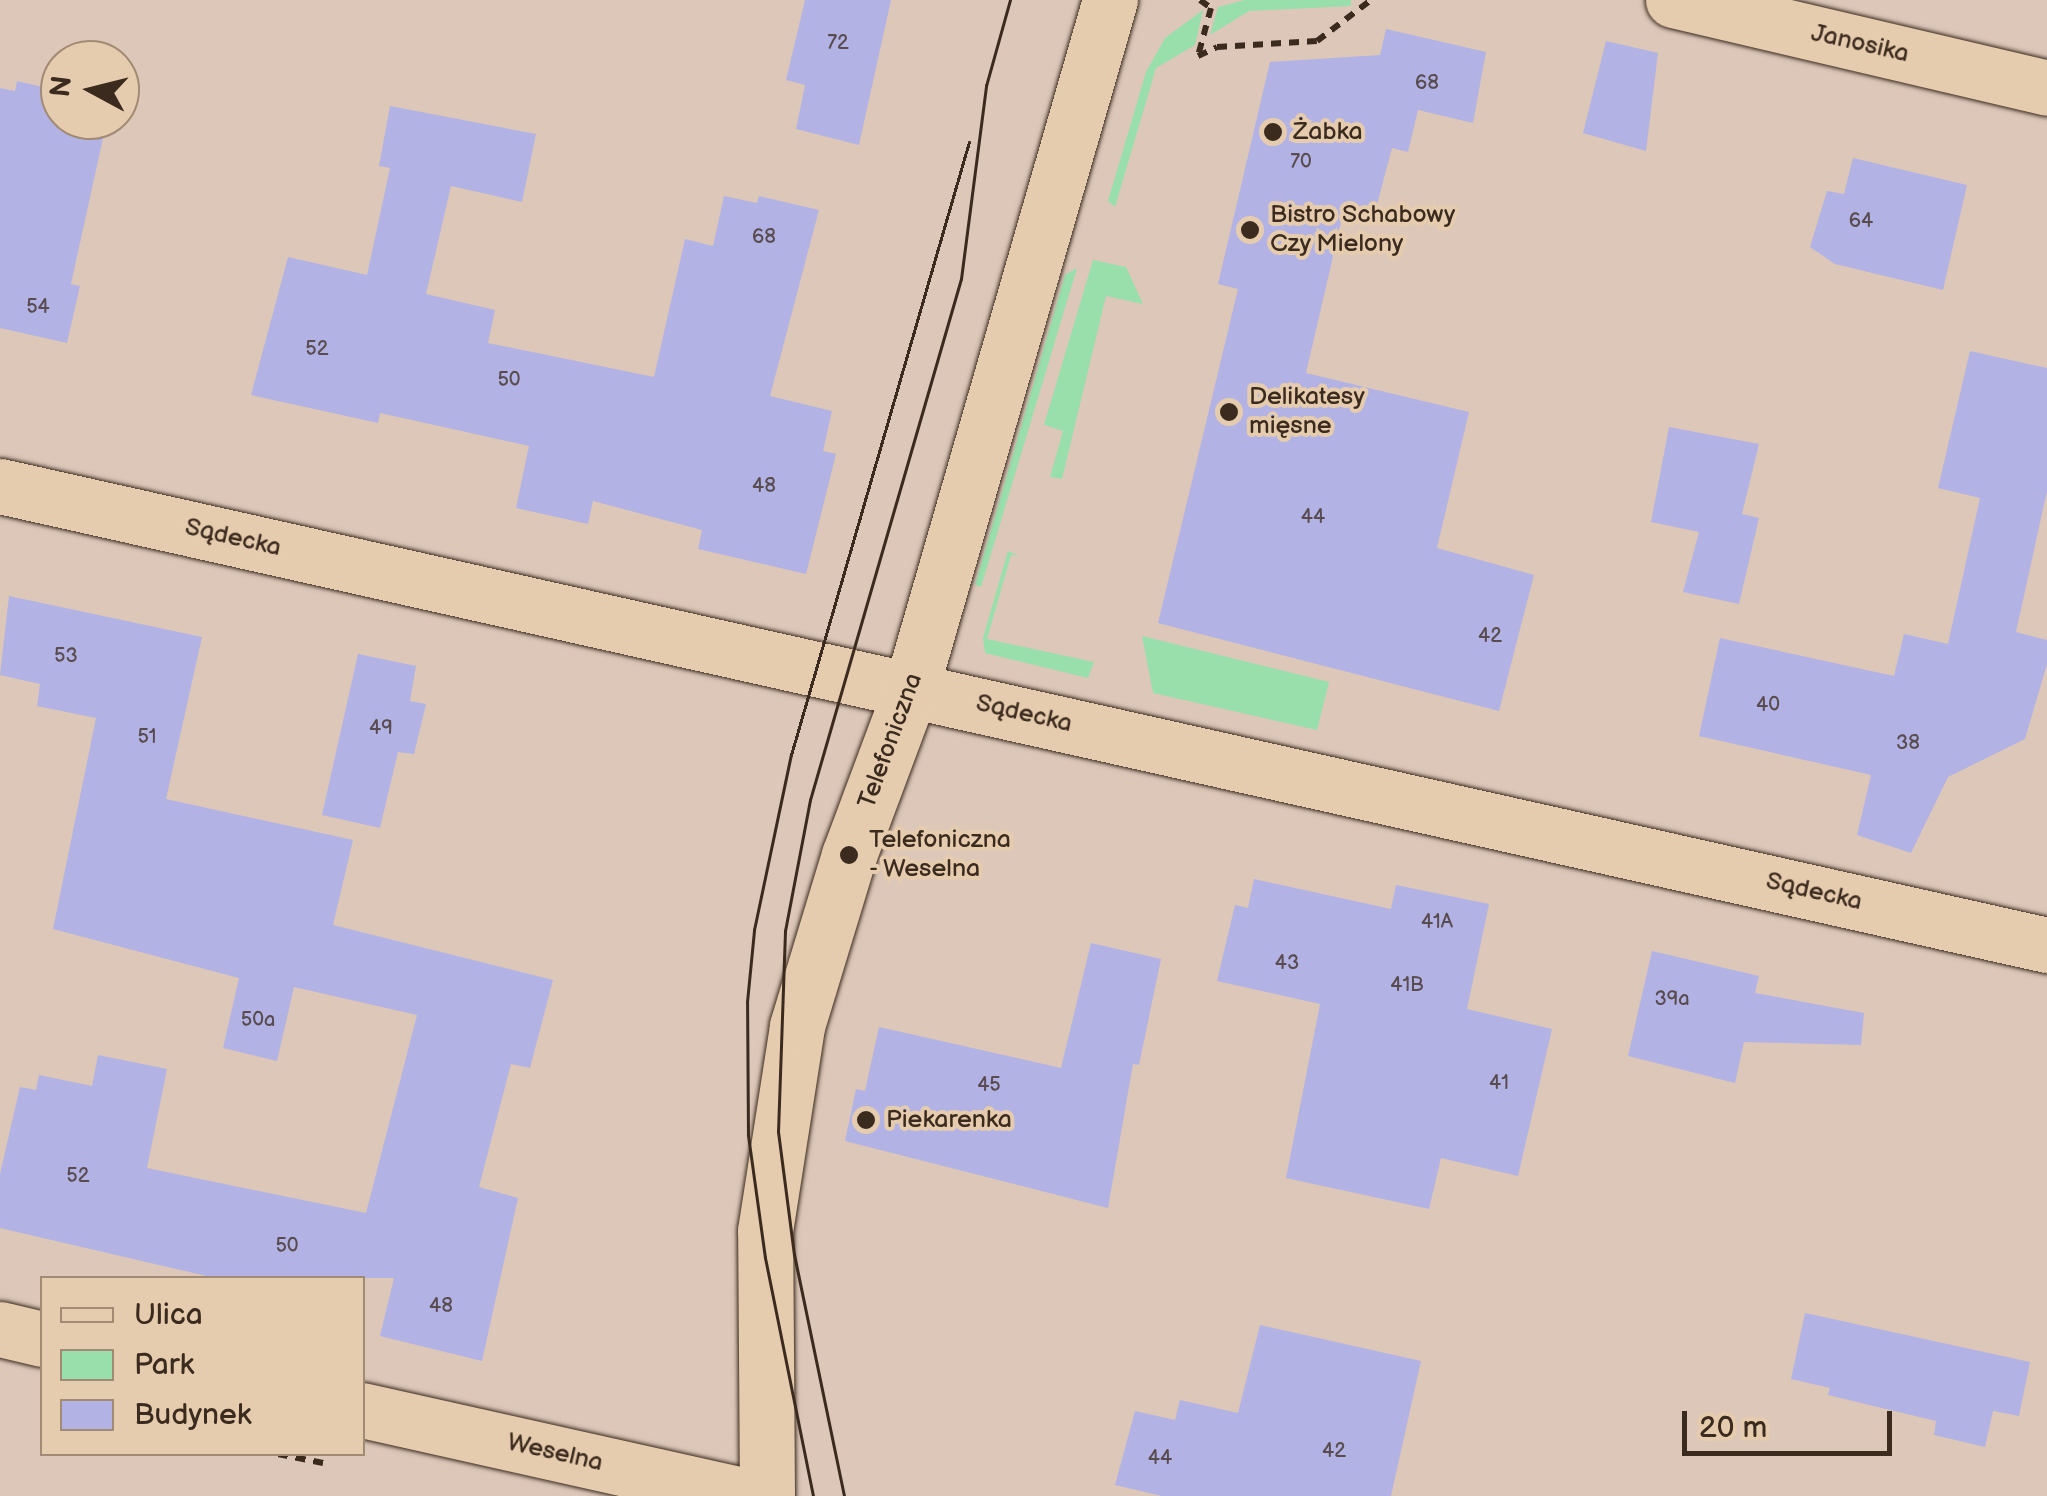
<!DOCTYPE html>
<meta charset="utf-8">
<style>
body{margin:0}
#map{position:relative;width:2047px;height:1496px;overflow:hidden;background:#dcc7b9;font-family:"Balsamiq Sans",sans-serif}
div>[style]{position:absolute}
.green>*{inset:0;background:#98dfac}
.building>*{inset:0;background:#b2b3e4}
.path>*{height:6px;margin-top:-3px;transform-origin:0;background:repeating-linear-gradient(90deg,#3b2a1e 0 10px,transparent 0 18px)}
.roads{filter:drop-shadow(0 0 2px #3b2a1e) drop-shadow(0 0 2px #3b2a1e)}
.minor>*{height:55px;margin:-27.5px;padding:0 27.5px;transform-origin:27.5px;border-radius:27.5px;background:#e6ccae}
.tertiary>*{height:55px;margin:-27.5px;padding:0 27.5px;transform-origin:27.5px;border-radius:27.5px;background:#e6ccae}
.tram>*{height:2.5px;margin:-1.25px;padding:0 1.25px;transform-origin:1.25px;border-radius:1.25px;background:#3b2a1e}
.dots>*{width:28px;height:28px;translate:-50% -50%;box-sizing:border-box;border:5px solid #e6ccae;border-radius:50%}
span{translate:-50% -50%;white-space:nowrap;text-align:center;line-height:1.15;-webkit-text-stroke:8px #e6ccae;paint-order:stroke}
.number-label{font-size:20px;color:#594c50}
.number-label span{-webkit-text-stroke-width:0}
.street-label{font-size:25px;color:#3b2a1e}
.poi-label{font-size:25px;color:#3b2a1e}
.left{translate:0 -50%;text-align:left}
.legend{position:absolute;left:40px;top:1276px;width:325px;height:180px;box-sizing:border-box;background:#e6ccae;border:2px solid #a28b74;margin:0;padding:12px 18px;list-style:none;font-size:30px;color:#3b2a1e}
.legend li{display:flex;align-items:center;gap:20px;height:50px}
.legend b{width:50px;border:2px solid #a28b74}
.north{position:absolute;left:40px;top:40px;width:100px;height:100px;box-sizing:border-box;background:#e6ccae;border:2px solid #a28b74;border-radius:50%;rotate:277deg;font-size:28px;font-weight:700;line-height:40px;text-align:center;color:#3b2a1e}
.north::after{content:'';display:block;margin:auto;width:35px;height:45px;background:#3b2a1e;clip-path:polygon(50% 0,100% 100%,50% 72%,0 100%)}
.scale{position:absolute;left:1682px;top:1411px;width:210px;height:45px;box-sizing:border-box;border:5px solid #3b2a1e;border-top:0;padding-left:12px;font-size:30px;line-height:35px;white-space:nowrap;color:#3b2a1e;-webkit-text-stroke:8px #e6ccae;paint-order:stroke}
</style>
<div id="map">
<div class="green">
<div style="clip-path:polygon(1245px 0,1351px 0,1351px 6px,1249px 11px,1210px 35px,1218px 7px)"></div>
<div style="clip-path:polygon(1203px 10px,1195px 45px,1156px 68px,1115px 207px,1108px 201px,1146px 72px,1165px 38px)"></div>
<div style="clip-path:polygon(1093px 260px,1126px 267px,1143px 304px,1106px 296px,1062px 479px,1050px 477px,1063px 431px,1044px 425px)"></div>
<div style="clip-path:polygon(1077px 268px,981px 587px,975px 585px,1065px 275px)"></div>
<div style="clip-path:polygon(1008px 551px,1019px 556px,1011px 555px,987px 639px,1094px 662px,1088px 678px,985px 653px,983px 638px)"></div>
<div style="clip-path:polygon(1142px 636px,1329px 682px,1317px 730px,1153px 693px)"></div>
</div>
<div class="building">
<div style="clip-path:polygon(805px 0,891px 0,859px 145px,796px 129px,805px 85px,786px 80px)"></div>
<div style="clip-path:polygon(1386px 29px,1486px 52px,1473px 123px,1418px 110px,1408px 152px,1392px 148px,1375px 212px,1345px 205px,1306px 373px,1469px 412px,1437px 548px,1534px 575px,1499px 711px,1158px 623px,1238px 289px,1218px 284px,1270px 62px,1380px 55px)"></div>
<div style="clip-path:polygon(1606px 41px,1658px 53px,1646px 151px,1583px 133px)"></div>
<div style="clip-path:polygon(17px 81px,60px 91px,60px 120px,107px 120px,71px 284px,80px 286px,67px 343px,0 328px,0 88px,15px 91px)"></div>
<div style="clip-path:polygon(390px 106px,536px 134px,522px 202px,451px 186px,426px 294px,495px 310px,488px 343px,654px 377px,685px 239px,713px 246px,724px 196px,757px 203px,759px 196px,819px 210px,770px 396px,832px 411px,823px 451px,836px 454px,806px 574px,698px 549px,702px 530px,593px 501px,588px 524px,516px 508px,529px 446px,380px 413px,378px 423px,251px 395px,288px 257px,367px 275px,390px 168px,379px 166px)"></div>
<div style="clip-path:polygon(1853px 158px,1967px 185px,1943px 290px,1835px 264px,1810px 247px,1827px 191px,1844px 194px)"></div>
<div style="clip-path:polygon(1970px 351px,2047px 368px,2047px 491px,2016px 632px,2047px 640px,2047px 664px,2025px 739px,1948px 777px,1911px 853px,1857px 835px,1871px 775px,1699px 736px,1720px 638px,1894px 676px,1904px 634px,1948px 644px,1980px 498px,1938px 488px)"></div>
<div style="clip-path:polygon(1669px 427px,1759px 444px,1742px 514px,1759px 518px,1739px 604px,1683px 592px,1699px 532px,1651px 522px)"></div>
<div style="clip-path:polygon(9px 596px,202px 637px,166px 799px,353px 840px,333px 925px,553px 980px,530px 1068px,511px 1064px,479px 1187px,518px 1198px,482px 1361px,380px 1336px,394px 1278px,215px 1278px,0 1228px,0 1174px,20px 1087px,36px 1090px,39px 1075px,92px 1086px,98px 1055px,167px 1069px,147px 1168px,366px 1213px,417px 1015px,294px 987px,277px 1061px,223px 1048px,239px 978px,53px 929px,96px 718px,37px 706px,40px 684px,0 675px)"></div>
<div style="clip-path:polygon(358px 654px,416px 666px,410px 701px,426px 704px,414px 754px,398px 752px,380px 828px,322px 815px)"></div>
<div style="clip-path:polygon(1254px 879px,1391px 909px,1396px 885px,1489px 904px,1467px 1009px,1552px 1029px,1518px 1176px,1441px 1158px,1429px 1209px,1286px 1178px,1320px 1004px,1217px 981px,1235px 905px,1248px 908px)"></div>
<div style="clip-path:polygon(1091px 943px,1161px 959px,1139px 1065px,1133px 1064px,1108px 1208px,845px 1141px,856px 1089px,865px 1091px,879px 1027px,1061px 1068px)"></div>
<div style="clip-path:polygon(1652px 951px,1759px 976px,1755px 993px,1864px 1013px,1861px 1045px,1744px 1042px,1735px 1083px,1628px 1056px)"></div>
<div style="clip-path:polygon(1805px 1313px,2030px 1362px,2019px 1416px,1993px 1411px,1985px 1447px,1934px 1435px,1936px 1421px,1828px 1395px,1830px 1388px,1791px 1379px)"></div>
<div style="clip-path:polygon(1260px 1325px,1421px 1361px,1391px 1496px,1162px 1496px,1115px 1485px,1135px 1411px,1175px 1420px,1180px 1400px,1238px 1413px)"></div>
</div>
<div class="path">
<div style="left:1200px;top:0;width:14px;rotate:36deg"></div>
<div style="left:1211px;top:8px;width:50px;rotate:105.2deg"></div>
<div style="left:1198px;top:56px;width:21px;rotate:-25deg"></div>
<div style="left:1217px;top:47px;width:100px;rotate:-3.4deg"></div>
<div style="left:1317px;top:41px;width:68px;rotate:-37.2deg"></div>
<div style="left:278px;top:1454px;width:46px;rotate:11.3deg"></div>
</div>
<div class="roads">
<div class="minor">
<div style="left:0;top:486px;width:2098px;rotate:12.64deg"></div>
<div style="left:0;top:1329px;width:43px;rotate:13.4deg"></div>
<div style="left:362px;top:1410px;width:394px;rotate:12.6deg"></div>
</div>
<div class="tertiary">
<div style="left:1673px;top:0;width:384px;rotate:13.2deg"></div>
<div style="left:767px;top:1496px;width:265px;rotate:-90.4deg"></div>
<div style="left:765px;top:1231px;width:207px;rotate:-81.1deg"></div>
<div style="left:797px;top:1026px;width:179px;rotate:-73.1deg"></div>
<div style="left:849px;top:855px;width:177px;rotate:-69.5deg"></div>
<div style="left:911px;top:689px;width:717px;rotate:-73.89deg"></div>
</div>
</div>
<div class="tram">
<div style="left:813px;top:1496px;width:243px;rotate:-101.4deg"></div>
<div style="left:765px;top:1258px;width:124px;rotate:-97.9deg"></div>
<div style="left:748px;top:1135px;width:133px;rotate:-90.4deg"></div>
<div style="left:747px;top:1002px;width:72px;rotate:-84.4deg"></div>
<div style="left:754px;top:930px;width:179px;rotate:-78.1deg"></div>
<div style="left:791px;top:755px;width:638px;rotate:-73.81deg"></div>
<div style="left:844px;top:1496px;width:246px;rotate:-101.7deg"></div>
<div style="left:794px;top:1255px;width:124px;rotate:-97.4deg"></div>
<div style="left:778px;top:1132px;width:201px;rotate:-88deg"></div>
<div style="left:785px;top:931px;width:133px;rotate:-79.2deg"></div>
<div style="left:810px;top:800px;width:542px;rotate:-73.84deg"></div>
<div style="left:961px;top:279px;width:195px;rotate:-82.6deg"></div>
<div style="left:986px;top:86px;width:89px;rotate:-74.4deg"></div>
</div>
<div class="dots">
<div style="left:1273px;top:132px;background:#3b2a1e"></div>
<div style="left:1250px;top:230px;background:#3b2a1e"></div>
<div style="left:1229px;top:412px;background:#3b2a1e"></div>
<div style="left:849px;top:855px;background:#3b2a1e"></div>
<div style="left:866px;top:1120px;background:#3b2a1e"></div>
</div>
<div class="number-label">
<span style="left:838px;top:43px">72</span>
<span style="left:1427px;top:83px">68</span>
<span style="left:1301px;top:162px">70</span>
<span style="left:1861px;top:221px">64</span>
<span style="left:764px;top:237px">68</span>
<span style="left:38px;top:307px">54</span>
<span style="left:317px;top:349px">52</span>
<span style="left:509px;top:380px">50</span>
<span style="left:764px;top:486px">48</span>
<span style="left:1313px;top:517px">44</span>
<span style="left:1490px;top:636px">42</span>
<span style="left:66px;top:656px">53</span>
<span style="left:1768px;top:705px">40</span>
<span style="left:381px;top:728px">49</span>
<span style="left:147px;top:737px">51</span>
<span style="left:1908px;top:743px">38</span>
<span style="left:1437px;top:922px">41A</span>
<span style="left:1287px;top:963px">43</span>
<span style="left:1407px;top:985px">41B</span>
<span style="left:1672px;top:999px">39a</span>
<span style="left:258px;top:1020px">50a</span>
<span style="left:1499px;top:1083px">41</span>
<span style="left:989px;top:1085px">45</span>
<span style="left:78px;top:1176px">52</span>
<span style="left:287px;top:1246px">50</span>
<span style="left:441px;top:1306px">48</span>
<span style="left:1334px;top:1451px">42</span>
<span style="left:1160px;top:1458px">44</span>
</div>
<div class="street-label">
<span style="left:1860px;top:44px;rotate:13deg">Janosika</span>
<span style="left:233px;top:538px;rotate:13deg">Sądecka</span>
<span style="left:1024px;top:714px;rotate:13deg">Sądecka</span>
<span style="left:891px;top:741px;rotate:-70deg">Telefoniczna</span>
<span style="left:1814px;top:892px;rotate:13deg">Sądecka</span>
<span style="left:555px;top:1453px;rotate:13deg">Weselna</span>
</div>
<div class="poi-label">
<span class="left" style="left:1293px;top:132px">Żabka</span>
<span class="left" style="left:1270px;top:230px">Bistro Schabowy<br>Czy Mielony</span>
<span class="left" style="left:1249px;top:412px">Delikatesy<br>mięsne</span>
<span class="left" style="left:869px;top:855px">Telefoniczna<br>- Weselna</span>
<span class="left" style="left:886px;top:1120px">Piekarenka</span>
</div>
<ul class="legend">
<li><b style="height:12px;background:#e6ccae"></b>Ulica</li>
<li><b style="height:28px;background:#98dfac"></b>Park</li>
<li><b style="height:28px;background:#b2b3e4"></b>Budynek</li>
</ul>
<div class="north">N</div>
<div class="scale">20 m</div>
</div>
